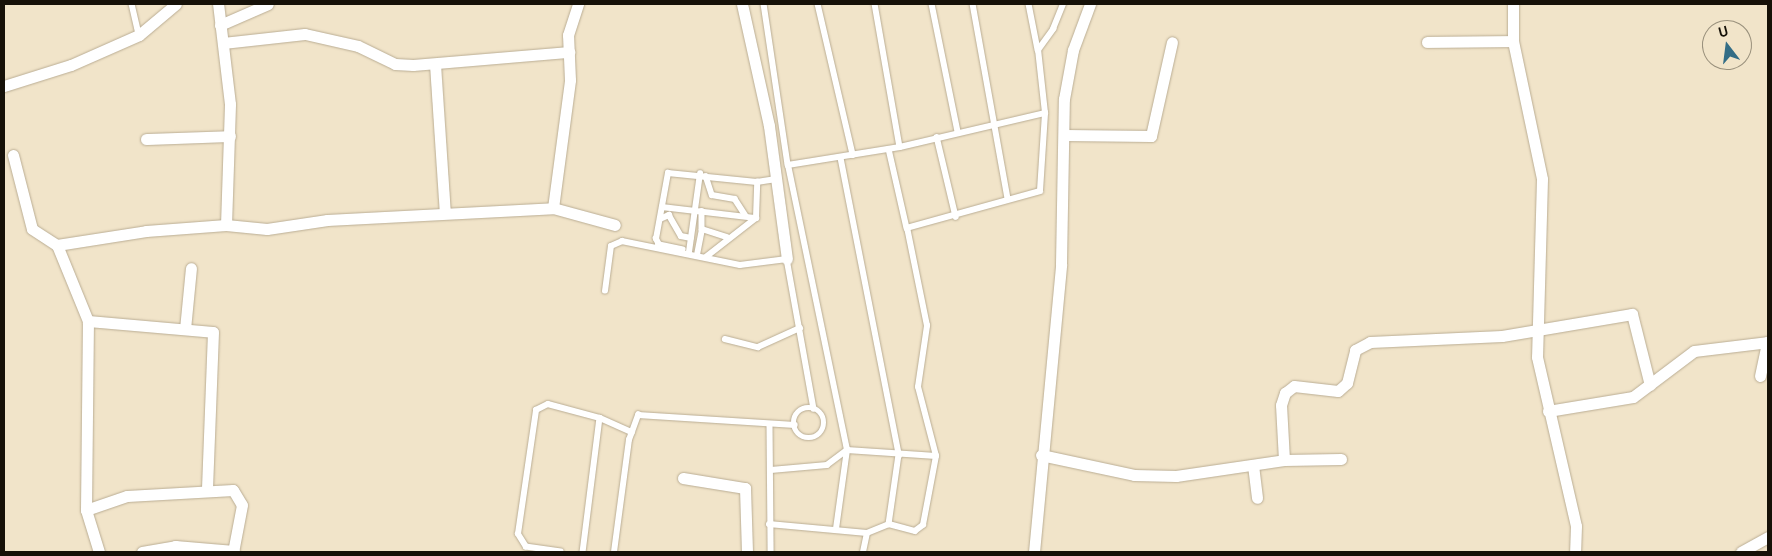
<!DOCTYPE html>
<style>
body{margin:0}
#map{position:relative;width:1772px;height:556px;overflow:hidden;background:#f1e4c9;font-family:"Space Grotesk",sans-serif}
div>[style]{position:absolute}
.roads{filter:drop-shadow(0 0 1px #baad94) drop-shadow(0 0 1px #baad94)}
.service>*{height:5.5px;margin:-2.75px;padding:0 2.75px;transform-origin:2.75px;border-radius:2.75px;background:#fff}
.service>.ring{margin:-2.75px;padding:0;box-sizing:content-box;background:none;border:5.5px solid #fff;border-radius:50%}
.minor>*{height:11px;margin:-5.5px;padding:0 5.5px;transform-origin:5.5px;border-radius:5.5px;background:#fff}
span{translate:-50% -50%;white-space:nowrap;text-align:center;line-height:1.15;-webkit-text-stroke:4px #f1e4c9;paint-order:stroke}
.frame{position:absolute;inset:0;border:5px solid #161108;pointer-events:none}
.north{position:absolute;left:1702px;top:20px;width:50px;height:50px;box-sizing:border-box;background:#f1e4c9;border:1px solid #99907c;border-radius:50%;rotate:345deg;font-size:14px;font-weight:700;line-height:20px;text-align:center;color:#161108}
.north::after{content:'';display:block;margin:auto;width:18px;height:22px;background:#336d86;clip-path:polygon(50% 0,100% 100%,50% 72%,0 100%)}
</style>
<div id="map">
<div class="roads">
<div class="service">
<div style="left:132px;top:4px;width:32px;rotate:77deg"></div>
<div style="left:764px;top:4px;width:163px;rotate:81.5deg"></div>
<div style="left:818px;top:4px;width:155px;rotate:76.9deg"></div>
<div style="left:875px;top:4px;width:145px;rotate:80.1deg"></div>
<div style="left:932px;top:4px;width:131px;rotate:78.5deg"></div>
<div style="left:973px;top:4px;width:198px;rotate:79.8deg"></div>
<div style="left:1029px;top:4px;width:47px;rotate:78.9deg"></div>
<div style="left:937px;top:137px;width:82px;rotate:76.6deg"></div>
<div style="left:889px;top:149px;width:81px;rotate:77.2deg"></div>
<div style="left:841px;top:158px;width:303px;rotate:78.9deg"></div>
<div style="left:899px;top:455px;width:70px;rotate:98.2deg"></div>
<div style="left:706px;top:176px;width:20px;rotate:72deg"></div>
<div style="left:712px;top:195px;width:23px;rotate:10deg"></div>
<div style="left:735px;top:199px;width:20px;rotate:57deg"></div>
<div style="left:662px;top:207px;width:95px;rotate:6.7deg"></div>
<div style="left:702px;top:211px;width:18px;rotate:90deg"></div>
<div style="left:702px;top:229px;width:26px;rotate:18deg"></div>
<div style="left:660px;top:219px;width:10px;rotate:-24deg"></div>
<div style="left:669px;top:215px;width:24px;rotate:60deg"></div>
<div style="left:681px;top:236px;width:10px;rotate:11deg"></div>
<div style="left:683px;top:250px;width:25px;rotate:-168deg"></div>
<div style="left:659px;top:245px;width:7px;rotate:-117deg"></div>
<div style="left:656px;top:239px;width:67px;rotate:-79.7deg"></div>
<div style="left:668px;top:173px;width:89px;rotate:5.8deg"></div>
<div style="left:757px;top:182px;width:19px;rotate:-9deg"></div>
<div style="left:689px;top:252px;width:79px;rotate:-82deg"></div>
<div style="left:697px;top:255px;width:26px;rotate:-79deg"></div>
<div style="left:706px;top:257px;width:63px;rotate:-38deg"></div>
<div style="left:756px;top:218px;width:36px;rotate:-88deg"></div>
<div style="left:605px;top:291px;width:45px;rotate:-82.4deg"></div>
<div style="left:611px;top:246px;width:12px;rotate:-24deg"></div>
<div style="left:622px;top:241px;width:120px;rotate:11.5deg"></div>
<div style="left:740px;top:265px;width:47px;rotate:-7.3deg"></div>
<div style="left:787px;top:259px;width:152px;rotate:79.8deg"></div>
<div style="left:725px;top:339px;width:34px;rotate:14deg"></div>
<div style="left:758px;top:347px;width:46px;rotate:-24.3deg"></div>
<div class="ring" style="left:794px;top:408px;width:24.5px;height:24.5px"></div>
<div style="left:600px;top:418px;width:35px;rotate:24deg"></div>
<div style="left:770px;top:425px;width:127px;rotate:89.5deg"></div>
<div style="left:771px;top:470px;width:56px;rotate:-5.1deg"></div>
<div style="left:827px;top:465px;width:25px;rotate:-37deg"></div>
<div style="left:847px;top:450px;width:89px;rotate:3.9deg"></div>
<div style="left:769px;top:524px;width:98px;rotate:5.2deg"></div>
<div style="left:836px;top:529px;width:80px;rotate:-82.1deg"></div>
<div style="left:847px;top:450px;width:291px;rotate:-101.7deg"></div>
<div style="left:788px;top:165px;width:113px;rotate:-9.1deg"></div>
<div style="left:900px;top:147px;width:149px;rotate:-13.2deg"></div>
<div style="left:561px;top:552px;width:35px;rotate:-172deg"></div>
<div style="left:526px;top:547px;width:15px;rotate:-122deg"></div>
<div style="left:518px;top:534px;width:125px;rotate:-81.7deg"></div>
<div style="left:536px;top:410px;width:13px;rotate:-27deg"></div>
<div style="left:548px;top:404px;width:54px;rotate:15.1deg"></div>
<div style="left:600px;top:418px;width:135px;rotate:97.2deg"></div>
<div style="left:614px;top:552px;width:113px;rotate:-82.4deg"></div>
<div style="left:629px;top:440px;width:27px;rotate:-70deg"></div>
<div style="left:638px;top:415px;width:157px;rotate:3.6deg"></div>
<div style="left:863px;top:552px;width:19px;rotate:-78deg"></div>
<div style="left:867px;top:533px;width:24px;rotate:-22deg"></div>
<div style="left:889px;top:524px;width:27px;rotate:15deg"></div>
<div style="left:915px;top:531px;width:10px;rotate:-37deg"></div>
<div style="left:923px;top:525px;width:70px;rotate:-79.3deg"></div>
<div style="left:936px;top:456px;width:71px;rotate:-104.6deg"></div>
<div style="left:918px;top:387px;width:62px;rotate:-81.6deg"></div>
<div style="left:927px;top:326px;width:100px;rotate:-101.5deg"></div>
<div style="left:907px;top:228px;width:138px;rotate:-15.5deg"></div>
<div style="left:1040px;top:191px;width:78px;rotate:-86.3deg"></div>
<div style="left:1045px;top:113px;width:63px;rotate:-96.3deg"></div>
<div style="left:1038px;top:50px;width:26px;rotate:-54deg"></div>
<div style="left:1053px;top:29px;width:27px;rotate:-68deg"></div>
</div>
<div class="minor">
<div style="left:742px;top:4px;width:125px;rotate:77.5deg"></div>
<div style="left:769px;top:126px;width:134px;rotate:82.3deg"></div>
<div style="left:1513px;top:4px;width:37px;rotate:90deg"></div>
<div style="left:1513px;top:41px;width:141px;rotate:78.1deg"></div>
<div style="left:1542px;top:179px;width:178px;rotate:91.6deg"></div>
<div style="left:1537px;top:357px;width:173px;rotate:77deg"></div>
<div style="left:1576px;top:526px;width:26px;rotate:92deg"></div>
<div style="left:220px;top:25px;width:52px;rotate:-23.6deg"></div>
<div style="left:1427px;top:42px;width:86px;rotate:-0.7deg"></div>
<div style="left:223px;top:43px;width:82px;rotate:-6.3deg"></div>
<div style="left:305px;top:34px;width:54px;rotate:12.8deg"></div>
<div style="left:358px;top:46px;width:41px;rotate:25.9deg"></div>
<div style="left:395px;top:64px;width:18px;rotate:3deg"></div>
<div style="left:413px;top:65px;width:157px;rotate:-4.8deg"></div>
<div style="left:435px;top:64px;width:149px;rotate:86.2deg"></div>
<div style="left:4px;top:86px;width:70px;rotate:-17.4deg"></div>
<div style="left:71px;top:65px;width:74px;rotate:-23.8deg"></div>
<div style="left:139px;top:35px;width:48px;rotate:-40deg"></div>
<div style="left:1065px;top:135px;width:86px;rotate:0.7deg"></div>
<div style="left:1151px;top:136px;width:96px;rotate:-77.4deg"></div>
<div style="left:146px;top:139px;width:84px;rotate:-2deg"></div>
<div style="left:13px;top:155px;width:76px;rotate:75.6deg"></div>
<div style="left:32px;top:229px;width:30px;rotate:33deg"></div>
<div style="left:553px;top:208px;width:129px;rotate:-82.4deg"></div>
<div style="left:570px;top:80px;width:45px;rotate:-92.5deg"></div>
<div style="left:568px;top:35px;width:33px;rotate:-72deg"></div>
<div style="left:226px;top:225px;width:41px;rotate:5.6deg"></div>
<div style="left:267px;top:229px;width:61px;rotate:-8.5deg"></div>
<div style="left:327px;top:220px;width:226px;rotate:-3deg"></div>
<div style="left:553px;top:208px;width:64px;rotate:15.3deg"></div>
<div style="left:88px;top:321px;width:125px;rotate:5deg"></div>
<div style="left:213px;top:332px;width:157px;rotate:92.2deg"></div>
<div style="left:185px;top:329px;width:61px;rotate:-84.4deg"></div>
<div style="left:1760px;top:376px;width:35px;rotate:-78deg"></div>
<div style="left:1548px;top:411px;width:86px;rotate:-9.4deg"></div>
<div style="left:1633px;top:397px;width:76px;rotate:-37deg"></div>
<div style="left:1694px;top:351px;width:75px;rotate:-6.9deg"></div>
<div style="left:1041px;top:455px;width:95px;rotate:12.1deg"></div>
<div style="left:1134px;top:475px;width:42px;rotate:1.4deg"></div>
<div style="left:1176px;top:476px;width:109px;rotate:-8.4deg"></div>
<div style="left:1284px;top:460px;width:57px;rotate:-1deg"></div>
<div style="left:1284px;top:460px;width:55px;rotate:-93.1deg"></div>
<div style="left:1281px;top:405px;width:13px;rotate:-72deg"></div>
<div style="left:1285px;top:393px;width:11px;rotate:-38deg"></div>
<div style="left:1294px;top:386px;width:44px;rotate:6.5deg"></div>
<div style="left:1338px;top:391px;width:12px;rotate:-42deg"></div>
<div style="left:1347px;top:383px;width:34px;rotate:-76deg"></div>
<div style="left:1355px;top:350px;width:17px;rotate:-28deg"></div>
<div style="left:1370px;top:342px;width:132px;rotate:-2.6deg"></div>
<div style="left:1502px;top:336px;width:132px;rotate:-9.6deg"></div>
<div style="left:1632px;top:314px;width:73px;rotate:75.8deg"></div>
<div style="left:1253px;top:465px;width:33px;rotate:83deg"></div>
<div style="left:683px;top:478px;width:63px;rotate:9.2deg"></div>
<div style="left:745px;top:488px;width:64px;rotate:88.2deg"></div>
<div style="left:86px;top:510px;width:43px;rotate:-18.9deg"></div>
<div style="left:127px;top:496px;width:106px;rotate:-3.2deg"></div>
<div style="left:233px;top:490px;width:17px;rotate:59deg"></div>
<div style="left:242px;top:505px;width:48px;rotate:100.8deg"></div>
<div style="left:99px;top:552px;width:44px;rotate:-107.2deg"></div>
<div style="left:86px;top:510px;width:189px;rotate:-89.4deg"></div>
<div style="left:88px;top:321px;width:82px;rotate:-112.2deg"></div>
<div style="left:57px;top:245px;width:90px;rotate:-8.9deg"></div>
<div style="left:146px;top:231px;width:80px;rotate:-4.3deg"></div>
<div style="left:226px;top:225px;width:121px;rotate:-88.1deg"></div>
<div style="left:230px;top:104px;width:101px;rotate:-96.8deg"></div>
<div style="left:142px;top:552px;width:34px;rotate:-10deg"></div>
<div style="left:175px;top:546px;width:59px;rotate:4.8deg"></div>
<div style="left:1034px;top:552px;width:289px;rotate:-84.6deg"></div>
<div style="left:1061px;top:264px;width:165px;rotate:-89deg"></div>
<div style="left:1064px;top:99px;width:50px;rotate:-79.6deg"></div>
<div style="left:1073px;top:50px;width:49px;rotate:-69.7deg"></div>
<div style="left:1741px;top:552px;width:31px;rotate:-29deg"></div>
</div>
</div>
<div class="frame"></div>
<div class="north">U</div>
</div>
